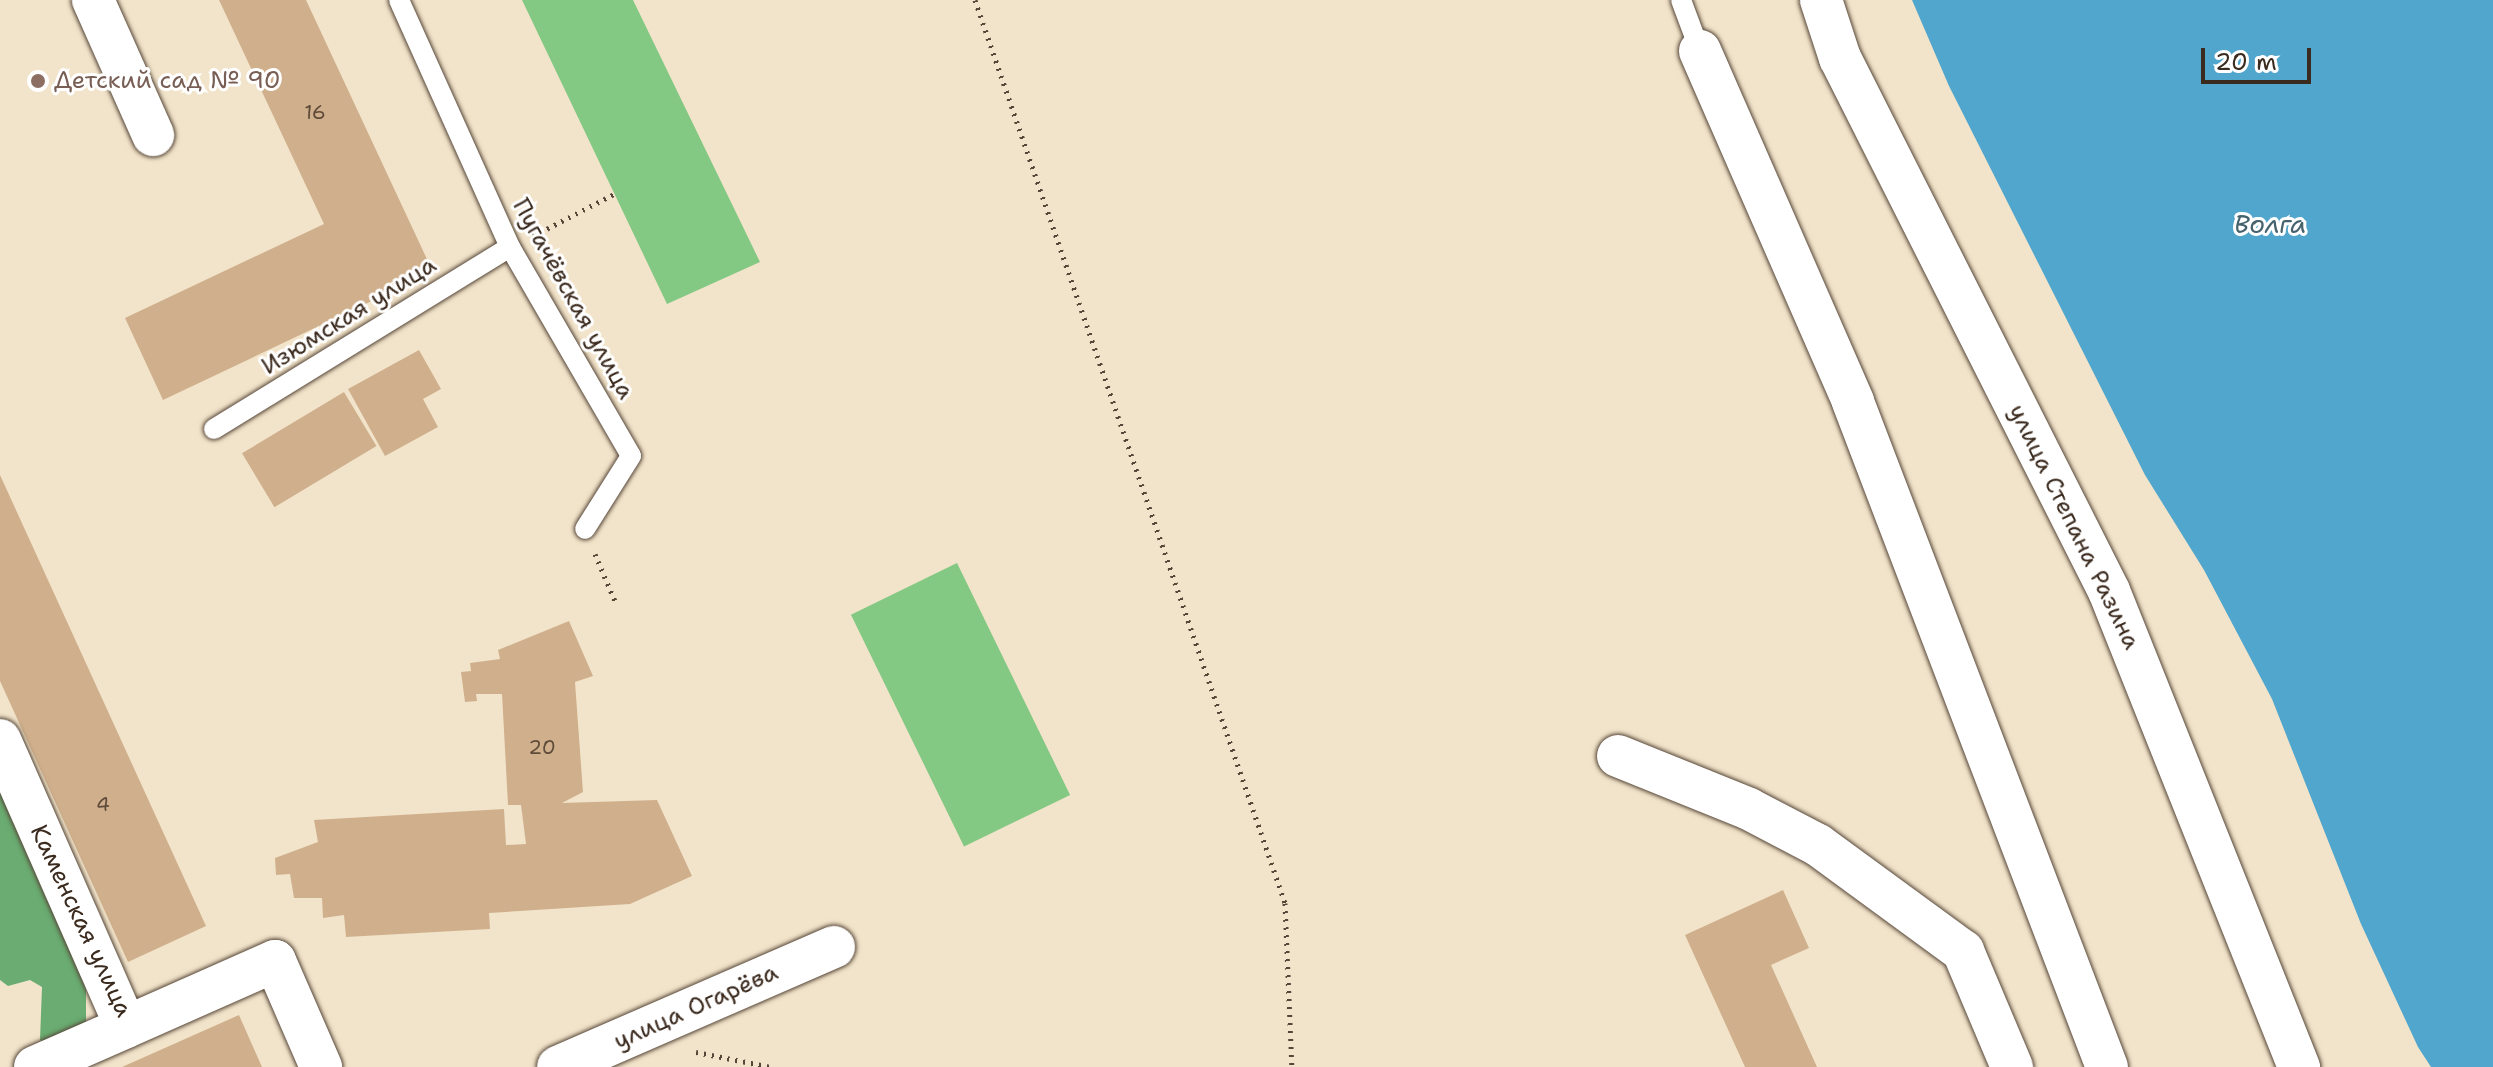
<!DOCTYPE html>
<meta charset="utf-8">
<style>
body{margin:0}
#map{position:relative;width:2493px;height:1067px;overflow:hidden;background:#f2e4ca;font-family:"Shantell Sans",sans-serif}
div>[style]{position:absolute}
.green>*{inset:0;background:#83c883;transform-origin:0 0}
.forest>*{inset:0;background:#6aac71}
.water>*{inset:0;background:#51a6cd}
.building>*{inset:0;background:#d0b08c;transform-origin:0 0}
.path>*{height:5px;margin-top:-2.5px;transform-origin:0;background:repeating-linear-gradient(90deg,#564638 0 2px,transparent 0 8px)}
.roads{filter:drop-shadow(0 0 2px #564638) drop-shadow(0 0 2px #564638)}
.service>*{height:20px;margin:-10px;padding:0 10px;transform-origin:10px;border-radius:10px;background:#fff}
.minor>*{height:42px;margin:-21px;padding:0 21px;transform-origin:21px;border-radius:21px;background:#fff}
.dots>*{width:22px;height:22px;translate:-50% -50%;box-sizing:border-box;border:4px solid #fff;border-radius:50%}
span{translate:-50% -50%;white-space:nowrap;text-align:center;line-height:1.15;-webkit-text-stroke:6px #fff;paint-order:stroke}
.number-label{font-size:20px;color:#604c3a}
.number-label span{-webkit-text-stroke-width:0}
.education-label{font-size:24px;color:#785e54}
.left{translate:0 -50%;text-align:left}
.street-label{font-size:24px;color:#3b2a1e}
.water-label{font-size:26px;color:#45626d;font-style:italic}
.scale{position:absolute;left:2201px;top:48px;width:110px;height:36px;box-sizing:border-box;border:4px solid #3b2a1e;border-top:0;padding-left:10px;font-size:24px;line-height:28px;white-space:nowrap;color:#3b2a1e;-webkit-text-stroke:6px #fff;paint-order:stroke}
</style>
<div id="map">
<div class="green">
<div style="clip-path:polygon(522px 0,633px 0,760px 262px,667px 304px)"></div>
<div style="left:957px;top:563px;width:258px;height:118px;rotate:64deg"></div>
</div>
<div class="forest">
<div style="clip-path:polygon(0 772px,86px 989px,86px 1032px,48px 1044px,40px 1040px,42px 987px,30px 980px,8px 986px,0 980px)"></div>
</div>
<div class="water">
<div style="clip-path:polygon(1912px 0,2493px 0,2493px 1067px,2431px 1067px,2418px 1047px,2361px 924px,2272px 699px,2204px 570px,2145px 475px,1949px 86px)"></div>
</div>
<div class="building">
<div style="clip-path:polygon(219px 0,306px 0,433px 272px,163px 400px,125px 318px,324px 224px)"></div>
<div style="clip-path:polygon(419px 350px,441px 389px,423px 399px,438px 427px,385px 456px,348px 389px)"></div>
<div style="left:344px;top:392px;width:63px;height:119px;rotate:59deg"></div>
<div style="clip-path:polygon(0 475px,206px 926px,128px 962px,0 681px)"></div>
<div style="clip-path:polygon(569px 621px,593px 676px,575px 682px,583px 792px,562px 803px,657px 800px,692px 876px,630px 904px,489px 913px,490px 929px,346px 937px,344px 915px,323px 918px,322px 898px,294px 898px,290px 874px,276px 875px,275px 858px,318px 842px,314px 820px,504px 809px,506px 845px,526px 844px,521px 805px,508px 805px,502px 694px,476px 694px,477px 701px,465px 702px,461px 672px,471px 671px,470px 663px,500px 659px,498px 650px)"></div>
<div style="clip-path:polygon(1783px 890px,1809px 948px,1771px 965px,1817px 1067px,1745px 1067px,1685px 935px)"></div>
<div style="clip-path:polygon(239px 1015px,262px 1067px,122px 1067px)"></div>
</div>
<div class="path">
<div style="left:975px;top:0;width:955px;rotate:71.05deg"></div>
<div style="left:1285px;top:903px;width:164px;rotate:87.6deg"></div>
<div style="left:533px;top:236px;width:91px;rotate:-27.4deg"></div>
<div style="left:595px;top:554px;width:51px;rotate:66.9deg"></div>
<div style="left:696px;top:1052px;width:76px;rotate:11.3deg"></div>
</div>
<div class="roads">
<div class="service">
<div style="left:399px;top:0;width:271px;rotate:65.8deg"></div>
<div style="left:510px;top:247px;width:241px;rotate:59.9deg"></div>
<div style="left:631px;top:456px;width:86px;rotate:122.2deg"></div>
<div style="left:1681px;top:0;width:54px;rotate:69.6deg"></div>
<div style="left:214px;top:429px;width:347px;rotate:-31.6deg"></div>
</div>
<div class="minor">
<div style="left:93px;top:0;width:148px;rotate:66deg"></div>
<div style="left:1821px;top:0;width:61px;rotate:71.9deg"></div>
<div style="left:1840px;top:58px;width:597px;rotate:63.22deg"></div>
<div style="left:2109px;top:591px;width:513px;rotate:68.24deg"></div>
<div style="left:1700px;top:51px;width:383px;rotate:66.4deg"></div>
<div style="left:1853px;top:402px;width:712px;rotate:69.1deg"></div>
<div style="left:0;top:740px;width:313px;rotate:66.3deg"></div>
<div style="left:126px;top:1027px;width:163px;rotate:-23.9deg"></div>
<div style="left:275px;top:961px;width:116px;rotate:66.5deg"></div>
<div style="left:1618px;top:756px;width:141px;rotate:22deg"></div>
<div style="left:1749px;top:809px;width:78px;rotate:27.6deg"></div>
<div style="left:1818px;top:845px;width:180px;rotate:36.2deg"></div>
<div style="left:1963px;top:951px;width:126px;rotate:67.1deg"></div>
<div style="left:35px;top:1067px;width:99px;rotate:-23.7deg"></div>
<div style="left:558px;top:1067px;width:301px;rotate:-23.5deg"></div>
</div>
</div>
<div class="dots">
<div style="left:38px;top:81px;background:#8d6e63"></div>
</div>
<div class="number-label">
<span style="left:315px;top:112px">16</span>
<span style="left:542px;top:747px">20</span>
<span style="left:103px;top:804px">4</span>
</div>
<div class="education-label">
<span class="left" style="left:54px;top:81px">Детский сад № 90</span>
</div>
<div class="street-label">
<span style="left:573px;top:299px;rotate:61deg">Пугачёвская улица</span>
<span style="left:349px;top:316px;rotate:-32deg">Изюмская улица</span>
<span style="left:2074px;top:527px;rotate:64deg">улица Степана Разина</span>
<span style="left:81px;top:921px;rotate:65deg">Каменская улица</span>
<span style="left:696px;top:1007px;rotate:-24deg">улица Огарёва</span>
</div>
<div class="water-label">
<span style="left:2270px;top:224px">Волга</span>
</div>
<div class="scale">20 m</div>
</div>
